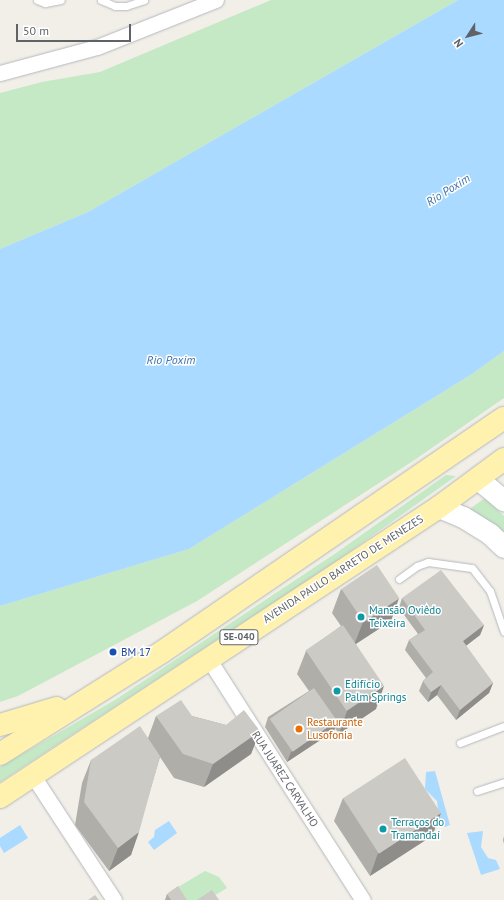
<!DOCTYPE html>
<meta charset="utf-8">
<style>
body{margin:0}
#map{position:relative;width:504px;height:900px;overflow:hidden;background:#f1efe8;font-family:"PT Sans",sans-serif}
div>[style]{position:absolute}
.green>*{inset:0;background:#c5e8c5}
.water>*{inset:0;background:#aadaff}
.roads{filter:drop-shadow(0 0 1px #b5b8bc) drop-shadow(0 0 1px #b5b8bc)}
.lane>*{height:7px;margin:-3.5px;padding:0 3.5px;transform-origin:3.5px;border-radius:3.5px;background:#fff}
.street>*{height:15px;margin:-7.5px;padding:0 7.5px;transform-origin:7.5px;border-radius:7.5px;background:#fff}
.secondary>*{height:21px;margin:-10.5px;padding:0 10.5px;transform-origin:10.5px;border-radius:10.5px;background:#fff}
.primary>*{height:22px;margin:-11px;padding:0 11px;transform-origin:11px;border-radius:11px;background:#fff2af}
.wall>*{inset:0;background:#afaea9}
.shaded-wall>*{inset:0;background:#8f8d8a}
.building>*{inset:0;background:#cccac5;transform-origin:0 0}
.dots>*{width:11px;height:11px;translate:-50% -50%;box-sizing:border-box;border:2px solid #fff;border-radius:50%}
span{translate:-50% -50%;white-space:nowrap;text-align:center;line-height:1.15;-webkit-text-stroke:3px #fff;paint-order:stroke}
.shield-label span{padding:1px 3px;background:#fff;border:1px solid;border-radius:3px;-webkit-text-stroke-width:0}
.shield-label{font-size:10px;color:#5f6368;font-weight:700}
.street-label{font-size:11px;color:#5f6368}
.culture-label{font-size:11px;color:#0d838f}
.left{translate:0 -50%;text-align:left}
.transit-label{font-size:11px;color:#164399}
.food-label{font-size:11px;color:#c56008}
.water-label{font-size:12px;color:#4174aa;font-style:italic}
.north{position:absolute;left:448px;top:16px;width:40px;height:40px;-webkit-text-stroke:3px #fff;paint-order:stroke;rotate:234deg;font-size:11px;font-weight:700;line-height:16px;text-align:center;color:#5f6368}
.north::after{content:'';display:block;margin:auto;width:14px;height:18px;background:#5f6368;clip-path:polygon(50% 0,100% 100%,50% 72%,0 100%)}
.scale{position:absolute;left:16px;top:24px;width:115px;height:18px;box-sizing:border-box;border:2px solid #5f6368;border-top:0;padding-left:5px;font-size:12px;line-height:14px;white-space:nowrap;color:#5f6368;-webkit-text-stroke:3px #fff;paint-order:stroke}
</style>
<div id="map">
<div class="green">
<div style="clip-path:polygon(271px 0,458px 0,88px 212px,0 249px,0 93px,42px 82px,100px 72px)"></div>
<div style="clip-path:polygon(504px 351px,504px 398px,413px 461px,197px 601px,18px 696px,0 702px,0 606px,189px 549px,472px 374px)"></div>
<div style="clip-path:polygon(446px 475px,456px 476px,341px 558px,0 782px,0 767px,115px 700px,336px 553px)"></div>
<div style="clip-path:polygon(485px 498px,504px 516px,504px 543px,467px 511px)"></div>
<div style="clip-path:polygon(205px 871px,219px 877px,227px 888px,207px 900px,172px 900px,168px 893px)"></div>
</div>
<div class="water">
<div style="clip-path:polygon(458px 0,504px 0,504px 351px,472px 374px,189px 549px,0 606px,0 249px,88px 212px)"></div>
<div style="clip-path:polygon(435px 771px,450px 825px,445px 827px,439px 818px,437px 801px,425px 789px,426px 772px)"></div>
<div style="clip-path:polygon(169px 821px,177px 833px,154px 850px,148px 842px,154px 837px,155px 830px)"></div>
<div style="clip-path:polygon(20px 825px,28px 838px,4px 853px,0 846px,0 838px)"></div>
<div style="clip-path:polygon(483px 831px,481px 847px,488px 858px,496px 860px,500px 869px,481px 875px,467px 833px)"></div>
</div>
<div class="roads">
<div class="lane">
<div style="left:37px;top:0;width:9px;rotate:21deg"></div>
<div style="left:45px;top:3px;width:16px;rotate:-11deg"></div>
<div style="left:101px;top:0;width:15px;rotate:23deg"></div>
<div style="left:115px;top:6px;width:11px"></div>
<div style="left:126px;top:6px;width:19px;rotate:-18deg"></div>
<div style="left:399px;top:579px;width:22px;rotate:-36deg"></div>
<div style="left:417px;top:566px;width:12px;rotate:-20deg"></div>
<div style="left:428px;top:562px;width:44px;rotate:7.8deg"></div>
<div style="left:472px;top:568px;width:29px;rotate:52deg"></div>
<div style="left:490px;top:591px;width:43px;rotate:71.1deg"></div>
<div style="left:460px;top:743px;width:47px;rotate:-21.1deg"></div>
<div style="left:477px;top:791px;width:28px;rotate:-18deg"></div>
</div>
<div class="street">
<div style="left:0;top:73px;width:100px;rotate:-15deg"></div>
<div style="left:97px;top:47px;width:128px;rotate:-21.6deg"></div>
<div style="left:208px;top:658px;width:287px;rotate:57.4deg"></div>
<div style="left:33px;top:776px;width:148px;rotate:56.8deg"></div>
</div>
<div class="secondary">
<div style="left:477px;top:478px;width:35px;rotate:40deg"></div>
<div style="left:439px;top:507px;width:26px;rotate:23deg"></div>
<div style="left:463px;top:517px;width:32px;rotate:32deg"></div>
<div style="left:490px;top:534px;width:19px;rotate:43deg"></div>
</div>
<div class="primary">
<div style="left:0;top:725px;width:59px;rotate:-16.6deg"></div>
<div style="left:0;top:754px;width:191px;rotate:-32.2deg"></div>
<div style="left:162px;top:652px;width:414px;rotate:-34.4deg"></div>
<div style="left:0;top:797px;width:526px;rotate:-33.45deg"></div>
<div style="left:439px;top:507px;width:81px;rotate:-36.4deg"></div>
</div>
</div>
<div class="wall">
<div style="clip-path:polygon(341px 589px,391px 621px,356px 644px,376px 709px,339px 734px,335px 728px,334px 731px,287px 762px,265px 727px,268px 717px,309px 691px,297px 674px,306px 651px,341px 626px,332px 613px)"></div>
<div style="clip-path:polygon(402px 598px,484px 625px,480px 635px,466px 646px,493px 683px,489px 693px,456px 720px,437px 695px,428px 702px,419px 691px,423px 681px,426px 678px,405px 650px,409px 640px,418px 634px,399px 608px)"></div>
<div style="clip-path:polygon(156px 716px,192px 716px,226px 725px,260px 731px,251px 754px,204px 787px,174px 778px,160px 757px,131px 855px,109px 871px,75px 825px,82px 783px,91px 760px,148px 738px)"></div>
<div style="clip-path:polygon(343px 798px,441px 813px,432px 836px,370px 876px,334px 821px)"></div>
<div style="clip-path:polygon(504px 836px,504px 844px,503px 840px)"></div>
<div style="clip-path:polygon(167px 894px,187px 900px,165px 900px)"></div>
</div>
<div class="shaded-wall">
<div style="clip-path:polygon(399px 598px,391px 621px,354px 645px,363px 622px)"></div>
<div style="clip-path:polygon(484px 625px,480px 635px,459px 651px,463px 641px)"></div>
<div style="clip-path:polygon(493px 683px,489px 693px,456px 720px,460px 710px)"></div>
<div style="clip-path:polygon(441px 685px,437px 695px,428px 702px,431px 692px)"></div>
<div style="clip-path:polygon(384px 686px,376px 709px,339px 734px,347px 711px)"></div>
<div style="clip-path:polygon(337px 721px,334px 731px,287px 762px,291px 752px)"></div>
<div style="clip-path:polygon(260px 731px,251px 754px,204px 787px,213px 764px)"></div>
<div style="clip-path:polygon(441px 813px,432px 836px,370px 876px,378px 853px)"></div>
<div style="clip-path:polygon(139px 832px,131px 855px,109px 871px,118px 848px)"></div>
</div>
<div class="building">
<div style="left:377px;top:565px;width:40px;height:43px;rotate:56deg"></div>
<div style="clip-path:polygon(441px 570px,484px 625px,463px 641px,493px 683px,460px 710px,441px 685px,431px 692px,423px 681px,433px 672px,409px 640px,425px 630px,402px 598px)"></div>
<div style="left:343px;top:625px;width:73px;height:45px;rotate:56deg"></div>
<div style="left:314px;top:688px;width:40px;height:54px;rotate:55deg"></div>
<div style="clip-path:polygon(181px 700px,192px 716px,226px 725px,244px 710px,260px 731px,213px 764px,183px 754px,156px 716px)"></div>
<div style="clip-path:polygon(140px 726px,160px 756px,139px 832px,118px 848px,84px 802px,91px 760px)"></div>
<div style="left:405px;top:758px;width:66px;height:74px;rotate:57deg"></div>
<div style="clip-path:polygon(178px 886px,187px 900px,171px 900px,167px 894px)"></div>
<div style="clip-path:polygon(212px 890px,219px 900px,197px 900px)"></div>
<div style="clip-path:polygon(95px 895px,99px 900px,88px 900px)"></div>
</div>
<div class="dots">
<div style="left:361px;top:617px;background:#0f9aa8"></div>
<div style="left:113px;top:652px;background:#1a4fb4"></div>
<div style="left:337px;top:691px;background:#0f9aa8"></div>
<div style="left:299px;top:729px;background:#e8710a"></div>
<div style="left:383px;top:829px;background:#0f9aa8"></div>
</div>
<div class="shield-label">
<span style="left:239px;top:637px">SE-040</span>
</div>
<div class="street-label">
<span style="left:343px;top:569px;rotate:-33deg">AVENIDA PAULO BARRETO DE MENEZES</span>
<span style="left:285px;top:779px;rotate:57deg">RUA JUAREZ CARVALHO</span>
</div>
<div class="culture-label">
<span class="left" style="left:369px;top:617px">Mansão Oviêdo<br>Teixeira</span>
<span class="left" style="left:345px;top:691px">Edifício<br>Palm Springs</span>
<span class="left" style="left:391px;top:829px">Terraços do<br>Tramandaí</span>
</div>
<div class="transit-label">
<span class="left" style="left:121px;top:652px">BM 17</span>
</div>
<div class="food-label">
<span class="left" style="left:307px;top:729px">Restaurante<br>Lusofonia</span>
</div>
<div class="water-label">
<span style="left:448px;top:190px;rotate:-32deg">Rio Poxim</span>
<span style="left:171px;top:360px">Rio Poxim</span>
</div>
<div class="north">N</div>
<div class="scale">50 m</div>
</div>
